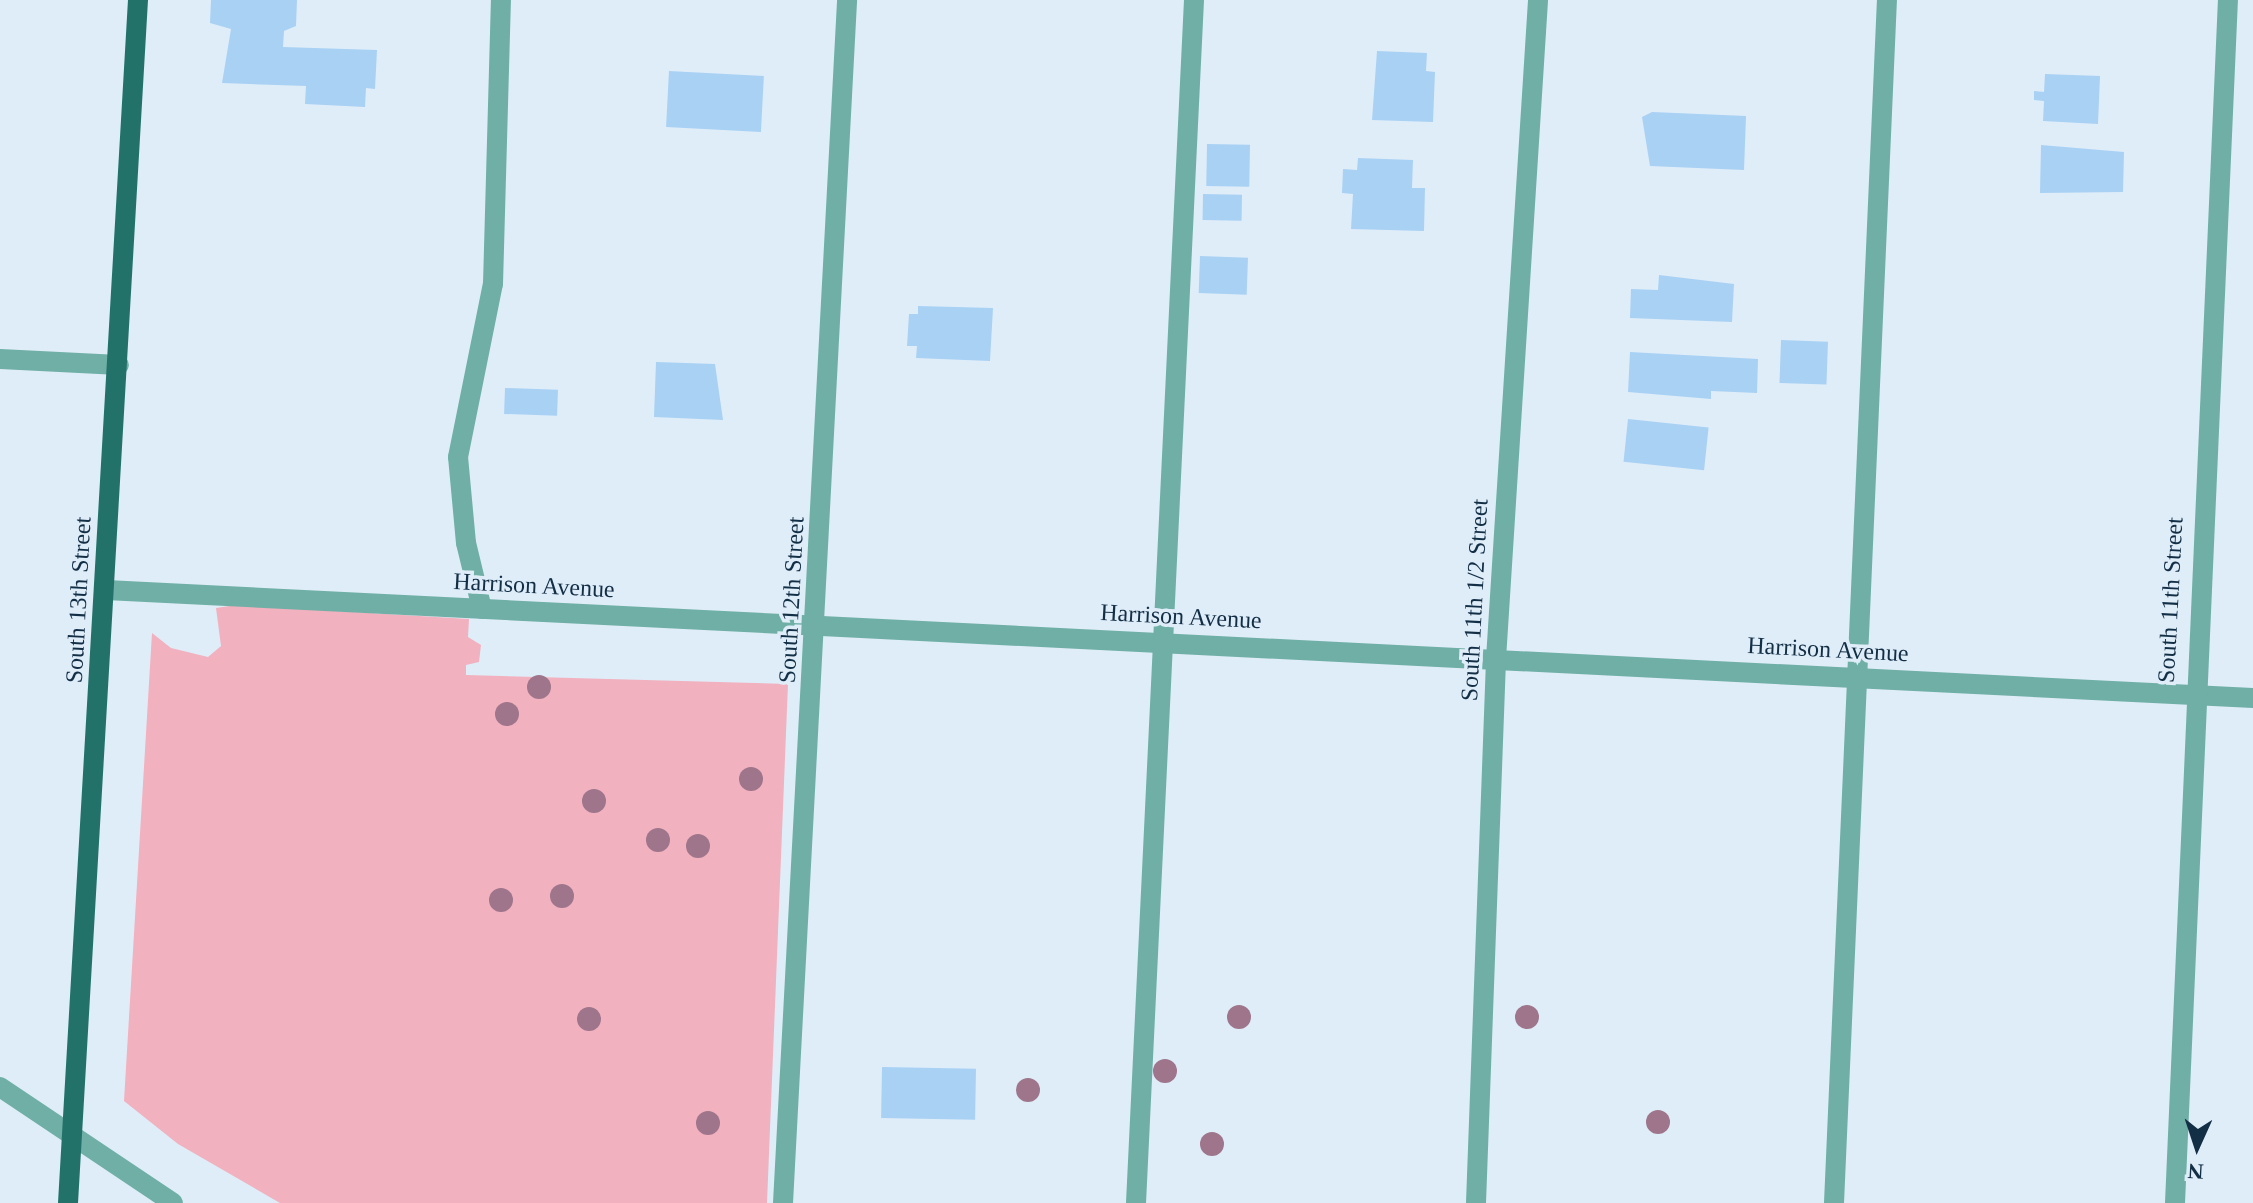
<!DOCTYPE html>
<style>
body{margin:0}
#map{position:relative;width:2253px;height:1203px;overflow:hidden;background:#dfedf9;font-family:"Times New Roman",serif}
div>[style]{position:absolute}
.green>*{inset:0;background:#f1b1be}
.building>*{inset:0;background:#a9d1f4;transform-origin:0 0}
.minor>*{height:20px;margin:-10px;padding:0 10px;transform-origin:10px;border-radius:10px;background:#6fafa6}
.major>*{height:20px;margin:-10px;padding:0 10px;transform-origin:10px;border-radius:10px;background:#23726a}
.trees>*{width:24px;height:24px;margin:-12px;border-radius:50%;background:#9e758b}
span{translate:-50% -50%;white-space:nowrap;text-align:center;line-height:1.15;-webkit-text-stroke:7px #dfedf9;paint-order:stroke}
.street-label{font-size:24px;color:#132f46}
.north{position:absolute;left:2157px;top:1107px;width:80px;height:80px;-webkit-text-stroke:6px #dfedf9;paint-order:stroke;rotate:183deg;font-size:22px;font-weight:700;line-height:32px;text-align:center;color:#132f46}
.north::after{content:'';display:block;margin:auto;width:28px;height:36px;background:#132f46;clip-path:polygon(50% 0,100% 100%,50% 72%,0 100%)}
</style>
<div id="map">
<div class="green">
<div style="clip-path:polygon(236px 605px,469px 619px,468px 637px,481px 645px,479px 662px,466px 665px,466px 675px,788px 684px,767px 1203px,280px 1203px,178px 1144px,124px 1101px,152px 633px,171px 648px,208px 657px,221px 646px,216px 608px)"></div>
</div>
<div class="building">
<div style="clip-path:polygon(211px 0,297px 0,296px 26px,284px 31px,283px 47px,377px 50px,375px 89px,366px 88px,365px 107px,305px 104px,306px 86px,222px 83px,231px 29px,210px 23px)"></div>
<div style="clip-path:polygon(1377px 51px,1427px 53px,1426px 71px,1435px 72px,1433px 122px,1372px 120px)"></div>
<div style="left:669px;top:71px;width:95px;height:56px;rotate:3deg"></div>
<div style="clip-path:polygon(2045px 74px,2100px 76px,2098px 124px,2043px 121px,2044px 101px,2034px 100px,2034px 91px,2044px 92px)"></div>
<div style="clip-path:polygon(1652px 112px,1746px 116px,1744px 170px,1650px 166px,1642px 117px)"></div>
<div style="left:1207px;top:144px;width:43px;height:42px;rotate:1deg"></div>
<div style="clip-path:polygon(2041px 145px,2124px 152px,2123px 192px,2040px 193px)"></div>
<div style="clip-path:polygon(1358px 158px,1413px 160px,1412px 188px,1425px 188px,1424px 231px,1351px 229px,1353px 194px,1342px 193px,1343px 169px,1357px 170px)"></div>
<div style="left:1203px;top:194px;width:39px;height:26px;rotate:1deg"></div>
<div style="left:1200px;top:256px;width:48px;height:37px;rotate:2deg"></div>
<div style="clip-path:polygon(1659px 275px,1734px 284px,1732px 322px,1630px 318px,1631px 289px,1658px 290px)"></div>
<div style="clip-path:polygon(918px 306px,993px 308px,990px 361px,916px 358px,917px 346px,907px 346px,909px 314px,918px 314px)"></div>
<div style="left:1781px;top:340px;width:47px;height:43px;rotate:2deg"></div>
<div style="clip-path:polygon(1630px 352px,1758px 359px,1757px 393px,1711px 391px,1711px 399px,1628px 392px)"></div>
<div style="clip-path:polygon(656px 362px,715px 364px,723px 420px,654px 417px)"></div>
<div style="left:505px;top:388px;width:53px;height:26px;rotate:2deg"></div>
<div style="left:1628px;top:419px;width:81px;height:43px;rotate:6deg"></div>
<div style="left:882px;top:1067px;width:94px;height:51px;rotate:1deg"></div>
</div>
<div class="minor">
<div style="left:0;top:359px;width:119px;rotate:2.9deg"></div>
<div style="left:106px;top:590px;width:2150px;rotate:2.88deg"></div>
<div style="left:482px;top:609px;width:68px;rotate:-103.6deg"></div>
<div style="left:466px;top:543px;width:86px;rotate:-95.3deg"></div>
<div style="left:458px;top:457px;width:177px;rotate:-78.6deg"></div>
<div style="left:493px;top:284px;width:284px;rotate:-88.4deg"></div>
<div style="left:0;top:1087px;width:208px;rotate:33.8deg"></div>
<div style="left:783px;top:1203px;width:1205px;rotate:-86.95deg"></div>
<div style="left:1136px;top:1203px;width:1204px;rotate:-87.24deg"></div>
<div style="left:1476px;top:1203px;width:544px;rotate:-87.89deg"></div>
<div style="left:1496px;top:659px;width:660px;rotate:-86.35deg"></div>
<div style="left:1834px;top:1203px;width:1204px;rotate:-87.48deg"></div>
<div style="left:2175px;top:1203px;width:1204px;rotate:-87.48deg"></div>
</div>
<div class="major">
<div style="left:68px;top:1203px;width:1205px;rotate:-86.67deg"></div>
</div>
<div class="trees">
<div style="left:539px;top:687px"></div>
<div style="left:507px;top:714px"></div>
<div style="left:751px;top:779px"></div>
<div style="left:594px;top:801px"></div>
<div style="left:658px;top:840px"></div>
<div style="left:698px;top:846px"></div>
<div style="left:562px;top:896px"></div>
<div style="left:501px;top:900px"></div>
<div style="left:1239px;top:1017px"></div>
<div style="left:1527px;top:1017px"></div>
<div style="left:589px;top:1019px"></div>
<div style="left:1165px;top:1071px"></div>
<div style="left:1028px;top:1090px"></div>
<div style="left:1658px;top:1122px"></div>
<div style="left:708px;top:1123px"></div>
<div style="left:1212px;top:1144px"></div>
</div>
<div class="street-label">
<span style="left:534px;top:586px;rotate:3deg">Harrison Avenue</span>
<span style="left:79px;top:600px;rotate:-87deg">South 13th Street</span>
<span style="left:792px;top:600px;rotate:-87deg">South 12th Street</span>
<span style="left:1475px;top:600px;rotate:-87deg">South 11th 1/2 Street</span>
<span style="left:2171px;top:600px;rotate:-87deg">South 11th Street</span>
<span style="left:1181px;top:617px;rotate:3deg">Harrison Avenue</span>
<span style="left:1828px;top:650px;rotate:3deg">Harrison Avenue</span>
</div>
<div class="north">N</div>
</div>
